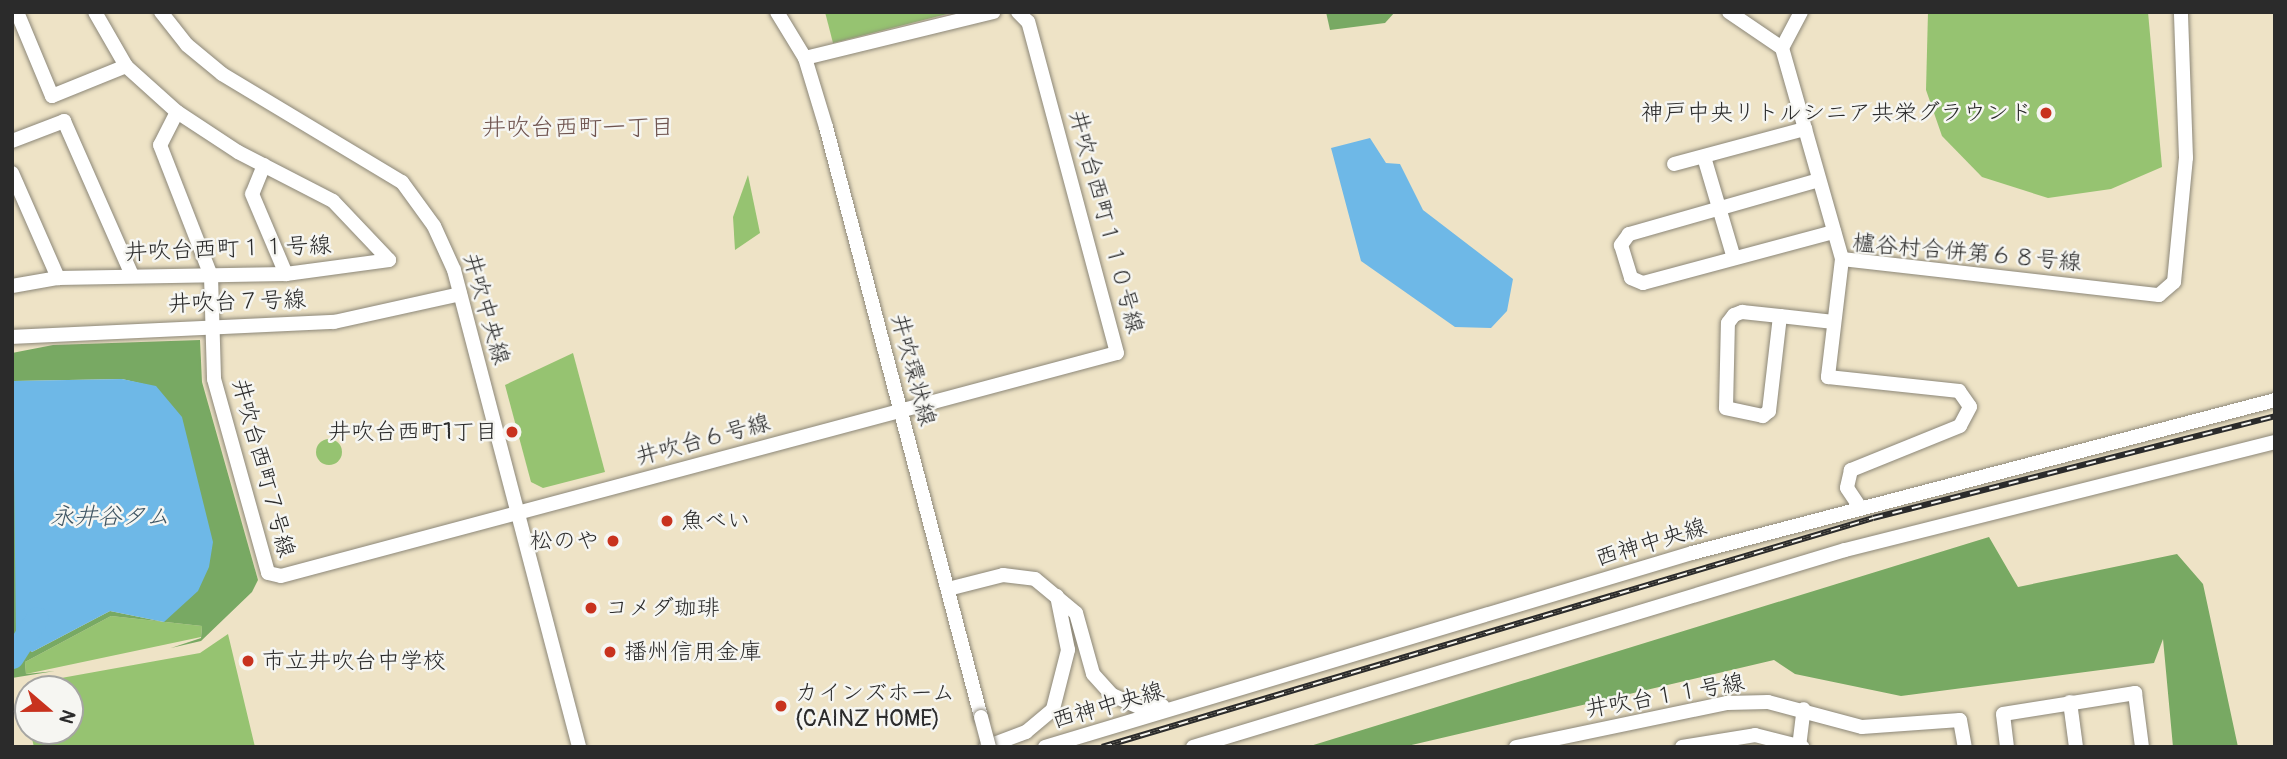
<!DOCTYPE html>
<meta charset="utf-8">
<style>
body{margin:0}
#map{position:relative;width:2287px;height:759px;overflow:hidden;background:#eee3c6;font-family:Pangolin,"Klee One",sans-serif}
div>[style]{position:absolute}
.green>*{inset:0;background:#96c371}
.round{border-radius:50%}
.forest>*{inset:0;background:#78a963}
.water>*{inset:0;background:#6eb8e7}
.river>*{height:23px;margin:-11.5px;padding:0 11.5px;transform-origin:11.5px;border-radius:11.5px;background:#6eb8e7}
.roads{filter:drop-shadow(0 0 2px #8c8778) drop-shadow(0 0 2px #8c8778)}
.minor>*{height:14px;margin:-7px;padding:0 7px;transform-origin:7px;border-radius:7px;background:#fff}
.rail>*{height:6px;margin-top:-3px;transform-origin:0;background:repeating-linear-gradient(90deg,#f6f6f2 0 10px,#2b2b2b 0 20px);box-sizing:border-box;border-block:2px solid #2b2b2b}
.bridges{filter:drop-shadow(0 0 2px #8c8778) drop-shadow(0 0 2px #8c8778)}
.minor-bridge>*{height:14px;margin:-7px;padding:0 7px;transform-origin:7px;border-radius:7px;background:#fff}
.dots>*{width:19px;height:19px;translate:-50% -50%;box-sizing:border-box;border:4px solid #f6f6f2;border-radius:50%}
span{translate:-50% -50%;white-space:nowrap;text-align:center;line-height:1.15;-webkit-text-stroke:5px #f6f6f2;paint-order:stroke}
.poi-label{font-size:23px;color:#2b2b2b}
.right{translate:-100% -50%;text-align:right}
.left{translate:0 -50%;text-align:left}
.street-label{font-size:23px;color:#2b2b2b}
.neighbourhood-label{font-size:24px;color:#6f544f}
.water-label{font-size:24px;color:#3f5563;font-style:italic}
.frame{position:absolute;inset:0;border:14px solid #2b2b2b;pointer-events:none}
.north{position:absolute;left:14px;top:675px;width:70px;height:70px;box-sizing:border-box;background:#f6f6f2;border:2px solid #a5a5a2;border-radius:50%;rotate:110deg;font-size:19px;font-weight:700;line-height:28px;text-align:center;color:#2b2b2b}
.north::after{content:'';display:block;margin:auto;width:24px;height:32px;background:#c8321e;clip-path:polygon(50% 0,100% 100%,50% 72%,0 100%)}
</style>
<div id="map">
<div class="green">
<i style="clip-path:polygon(825px 12px,955px 12px,833px 43px)"></i>
<i style="clip-path:polygon(1928px 12px,2148px 12px,2162px 167px,2111px 189px,2048px 198px,1982px 177px,1942px 136px,1926px 90px)"></i>
<i style="clip-path:polygon(748px 175px,760px 233px,735px 250px,733px 217px)"></i>
<i style="clip-path:polygon(573px 353px,605px 472px,543px 488px,531px 482px,505px 385px)"></i>
<i class="round" style="left:316px;top:439px;width:26px;height:26px"></i>
<i style="clip-path:polygon(111px 616px,202px 626px,201px 637px,26px 674px,25px 662px)"></i>
<i style="clip-path:polygon(228px 634px,255px 747px,34px 747px,30px 731px,70px 731px,70px 689px,40px 689px,39px 682px,200px 653px)"></i>
</div>
<div class="forest">
<i style="clip-path:polygon(1326px 12px,1395px 12px,1385px 23px,1330px 30px)"></i>
<i style="clip-path:polygon(evenodd,200px 340px,202px 382px,258px 580px,252px 592px,201px 641px,171px 648px,201px 638px,202px 626px,111px 616px,25px 662px,26px 674px,55px 671px,12px 678px,12px 353px,53px 345px,200px 340px,122px 379px,156px 387px,164px 622px,110px 611px,32px 652px,24px 647px,14px 381px,122px 379px)"></i>
<i style="clip-path:polygon(1989px 537px,2018px 587px,2177px 554px,2203px 584px,2238px 747px,2173px 747px,2163px 639px,2154px 663px,1901px 696px,1795px 674px,1774px 660px,1403px 747px,1307px 747px)"></i>
</div>
<div class="water">
<i style="clip-path:polygon(1370px 138px,1386px 163px,1400px 164px,1423px 210px,1513px 279px,1507px 311px,1491px 328px,1455px 327px,1361px 261px,1331px 148px)"></i>
<i style="clip-path:polygon(122px 379px,156px 386px,182px 417px,213px 542px,209px 567px,198px 591px,164px 622px,110px 611px,32px 652px,16px 643px,13px 381px)"></i>
</div>
<div class="river">
<i style="left:12px;top:657px;width:46px;rotate:-57.3deg"></i>
</div>
<div class="roads">
<div class="minor">
<i style="left:17px;top:12px;width:91px;rotate:67.4deg"></i>
<i style="left:52px;top:96px;width:80px;rotate:-22.1deg"></i>
<i style="left:161px;top:12px;width:42px;rotate:51.8deg"></i>
<i style="left:187px;top:45px;width:45px;rotate:39.6deg"></i>
<i style="left:222px;top:74px;width:210px;rotate:31deg"></i>
<i style="left:402px;top:182px;width:54px;rotate:54deg"></i>
<i style="left:434px;top:226px;width:48px;rotate:65.6deg"></i>
<i style="left:454px;top:270px;width:493px;rotate:75.3deg"></i>
<i style="left:777px;top:12px;width:54px;rotate:58.7deg"></i>
<i style="left:805px;top:58px;width:72px;rotate:73.1deg"></i>
<i style="left:826px;top:127px;width:610px;rotate:75.28deg"></i>
<i style="left:1729px;top:12px;width:64px;rotate:34.2deg"></i>
<i style="left:1801px;top:12px;width:41px;rotate:117.8deg"></i>
<i style="left:1782px;top:48px;width:219px;rotate:74.1deg"></i>
<i style="left:1842px;top:259px;width:119px;rotate:96.8deg"></i>
<i style="left:1828px;top:377px;width:132px;rotate:6.1deg"></i>
<i style="left:1959px;top:391px;width:19px;rotate:55deg"></i>
<i style="left:1970px;top:407px;width:21px;rotate:118deg"></i>
<i style="left:1960px;top:426px;width:118px;rotate:158deg"></i>
<i style="left:1851px;top:470px;width:18px;rotate:103deg"></i>
<i style="left:1847px;top:488px;width:23px;rotate:56deg"></i>
<i style="left:805px;top:58px;width:194px;rotate:-13.7deg"></i>
<i style="left:177px;top:112px;width:37px;rotate:117deg"></i>
<i style="left:160px;top:145px;width:141px;rotate:68.7deg"></i>
<i style="left:211px;top:276px;width:103px;rotate:88.3deg"></i>
<i style="left:214px;top:379px;width:201px;rotate:74.4deg"></i>
<i style="left:268px;top:573px;width:13px;rotate:13deg"></i>
<i style="left:281px;top:576px;width:865px;rotate:-14.94deg"></i>
<i style="left:1117px;top:353px;width:343px;rotate:-105deg"></i>
<i style="left:1028px;top:22px;width:14px;rotate:-135deg"></i>
<i style="left:12px;top:141px;width:56px;rotate:-21deg"></i>
<i style="left:64px;top:121px;width:168px;rotate:66.2deg"></i>
<i style="left:1704px;top:157px;width:105px;rotate:73.5deg"></i>
<i style="left:1674px;top:164px;width:136px;rotate:-15deg"></i>
<i style="left:264px;top:165px;width:31px;rotate:112deg"></i>
<i style="left:252px;top:194px;width:87px;rotate:67deg"></i>
<i style="left:12px;top:173px;width:115px;rotate:66.3deg"></i>
<i style="left:1819px;top:180px;width:198px;rotate:164.1deg"></i>
<i style="left:1629px;top:234px;width:14px;rotate:126deg"></i>
<i style="left:1621px;top:245px;width:34px;rotate:73deg"></i>
<i style="left:1631px;top:278px;width:13px;rotate:23deg"></i>
<i style="left:1643px;top:283px;width:198px;rotate:-15deg"></i>
<i style="left:1842px;top:259px;width:319px;rotate:6.5deg"></i>
<i style="left:2159px;top:295px;width:20px;rotate:-41deg"></i>
<i style="left:2174px;top:282px;width:125px;rotate:-84.5deg"></i>
<i style="left:2186px;top:158px;width:146px;rotate:-92deg"></i>
<i style="left:12px;top:286px;width:47px;rotate:-9.9deg"></i>
<i style="left:58px;top:278px;width:228px;rotate:-1deg"></i>
<i style="left:286px;top:274px;width:104px;rotate:-7.7deg"></i>
<i style="left:389px;top:260px;width:81px;rotate:-133.5deg"></i>
<i style="left:333px;top:201px;width:107px;rotate:-152.7deg"></i>
<i style="left:238px;top:152px;width:73px;rotate:-146.7deg"></i>
<i style="left:177px;top:112px;width:69px;rotate:-138deg"></i>
<i style="left:126px;top:66px;width:62px;rotate:-119.9deg"></i>
<i style="left:1780px;top:316px;width:96px;rotate:96.6deg"></i>
<i style="left:1769px;top:411px;width:8px;rotate:140deg"></i>
<i style="left:1763px;top:416px;width:38px;rotate:-168deg"></i>
<i style="left:1726px;top:408px;width:85px;rotate:-88.7deg"></i>
<i style="left:1728px;top:323px;width:10px;rotate:-53deg"></i>
<i style="left:1734px;top:315px;width:9px;rotate:-21deg"></i>
<i style="left:1742px;top:312px;width:38px;rotate:6deg"></i>
<i style="left:1780px;top:316px;width:54px;rotate:6.3deg"></i>
<i style="left:12px;top:337px;width:322px;rotate:-2.7deg"></i>
<i style="left:334px;top:322px;width:129px;rotate:-12.5deg"></i>
<i style="left:948px;top:589px;width:57px;rotate:-14.3deg"></i>
<i style="left:1003px;top:575px;width:32px;rotate:7deg"></i>
<i style="left:1035px;top:579px;width:53px;rotate:39.7deg"></i>
<i style="left:1076px;top:613px;width:63px;rotate:74.4deg"></i>
<i style="left:1093px;top:674px;width:28px;rotate:48deg"></i>
<i style="left:1112px;top:695px;width:36px;rotate:24deg"></i>
<i style="left:1145px;top:710px;width:18px;rotate:-13deg"></i>
<i style="left:2070px;top:702px;width:45px;rotate:82.4deg"></i>
<i style="left:986px;top:747px;width:43px;rotate:-20.6deg"></i>
<i style="left:1026px;top:732px;width:35px;rotate:-40deg"></i>
<i style="left:1053px;top:709px;width:61px;rotate:-75.7deg"></i>
<i style="left:1068px;top:650px;width:55px;rotate:-101.5deg"></i>
<i style="left:1045px;top:747px;width:675px;rotate:-16.69deg"></i>
<i style="left:1692px;top:553px;width:603px;rotate:-14.7deg"></i>
<i style="left:1193px;top:747px;width:681px;rotate:-16.81deg"></i>
<i style="left:1845px;top:550px;width:443px;rotate:-14.1deg"></i>
<i style="left:1516px;top:747px;width:216px;rotate:-11.8deg"></i>
<i style="left:1727px;top:703px;width:41px;rotate:-1.4deg"></i>
<i style="left:1768px;top:702px;width:97px;rotate:14.9deg"></i>
<i style="left:1862px;top:727px;width:98px;rotate:-4.1deg"></i>
<i style="left:1960px;top:720px;width:27px;rotate:80deg"></i>
<i style="left:1682px;top:747px;width:74px;rotate:-9.3deg"></i>
<i style="left:1755px;top:735px;width:49px;rotate:14.3deg"></i>
<i style="left:1799px;top:747px;width:38px;rotate:-83deg"></i>
<i style="left:2007px;top:747px;width:33px;rotate:-97deg"></i>
<i style="left:2003px;top:714px;width:134px;rotate:-9deg"></i>
<i style="left:2135px;top:693px;width:54px;rotate:82.6deg"></i>
</div>
</div>
<div class="rail">
<i style="left:1102px;top:747px;width:804px;rotate:-16.54deg"></i>
<i style="left:1873px;top:518px;width:415px;rotate:-14.2deg"></i>
</div>
<div class="bridges">
<div class="minor-bridge">
<i style="left:981px;top:717px;width:31px;rotate:75deg"></i>
</div>
</div>
<div class="dots">
<i style="left:2046px;top:113px;background:#c8321e"></i>
<i style="left:512px;top:432px;background:#c8321e"></i>
<i style="left:667px;top:521px;background:#c8321e"></i>
<i style="left:613px;top:541px;background:#c8321e"></i>
<i style="left:591px;top:608px;background:#c8321e"></i>
<i style="left:610px;top:652px;background:#c8321e"></i>
<i style="left:248px;top:661px;background:#c8321e"></i>
<i style="left:781px;top:706px;background:#c8321e"></i>
</div>
<div class="poi-label">
<span class="right" style="left:2032px;top:113px">神戸中央リトルシニア共栄グラウンド</span>
<span class="right" style="left:498px;top:432px">井吹台西町1丁目</span>
<span class="left" style="left:681px;top:521px">魚べい</span>
<span class="right" style="left:599px;top:541px">松のや</span>
<span class="left" style="left:605px;top:608px">コメダ珈琲</span>
<span class="left" style="left:624px;top:652px">播州信用金庫</span>
<span class="left" style="left:262px;top:661px">市立井吹台中学校</span>
<span class="left" style="left:795px;top:706px">カインズホーム<br>(CAINZ HOME)</span>
</div>
<div class="street-label">
<span style="left:1106px;top:222px;rotate:75deg">井吹台西町１１０号線</span>
<span style="left:228px;top:249px;rotate:-2deg">井吹台西町１１号線</span>
<span style="left:1967px;top:253px;rotate:5deg">櫨谷村合併第６８号線</span>
<span style="left:237px;top:302px;rotate:-2deg">井吹台７号線</span>
<span style="left:486px;top:309px;rotate:74deg">井吹中央線</span>
<span style="left:913px;top:370px;rotate:75deg">井吹環状線</span>
<span style="left:703px;top:440px;rotate:-15deg">井吹台６号線</span>
<span style="left:263px;top:468px;rotate:75deg">井吹台西町７号線</span>
<span style="left:1651px;top:543px;rotate:-17deg">西神中央線</span>
<span style="left:1665px;top:696px;rotate:-10deg">井吹台１１号線</span>
<span style="left:1108px;top:706px;rotate:-16deg">西神中央線</span>
</div>
<div class="neighbourhood-label">
<span style="left:578px;top:128px">井吹台西町一丁目</span>
</div>
<div class="water-label">
<span style="left:110px;top:517px">永井谷タム</span>
</div>
<div class="frame"></div>
<div class="north">N</div>
</div>
